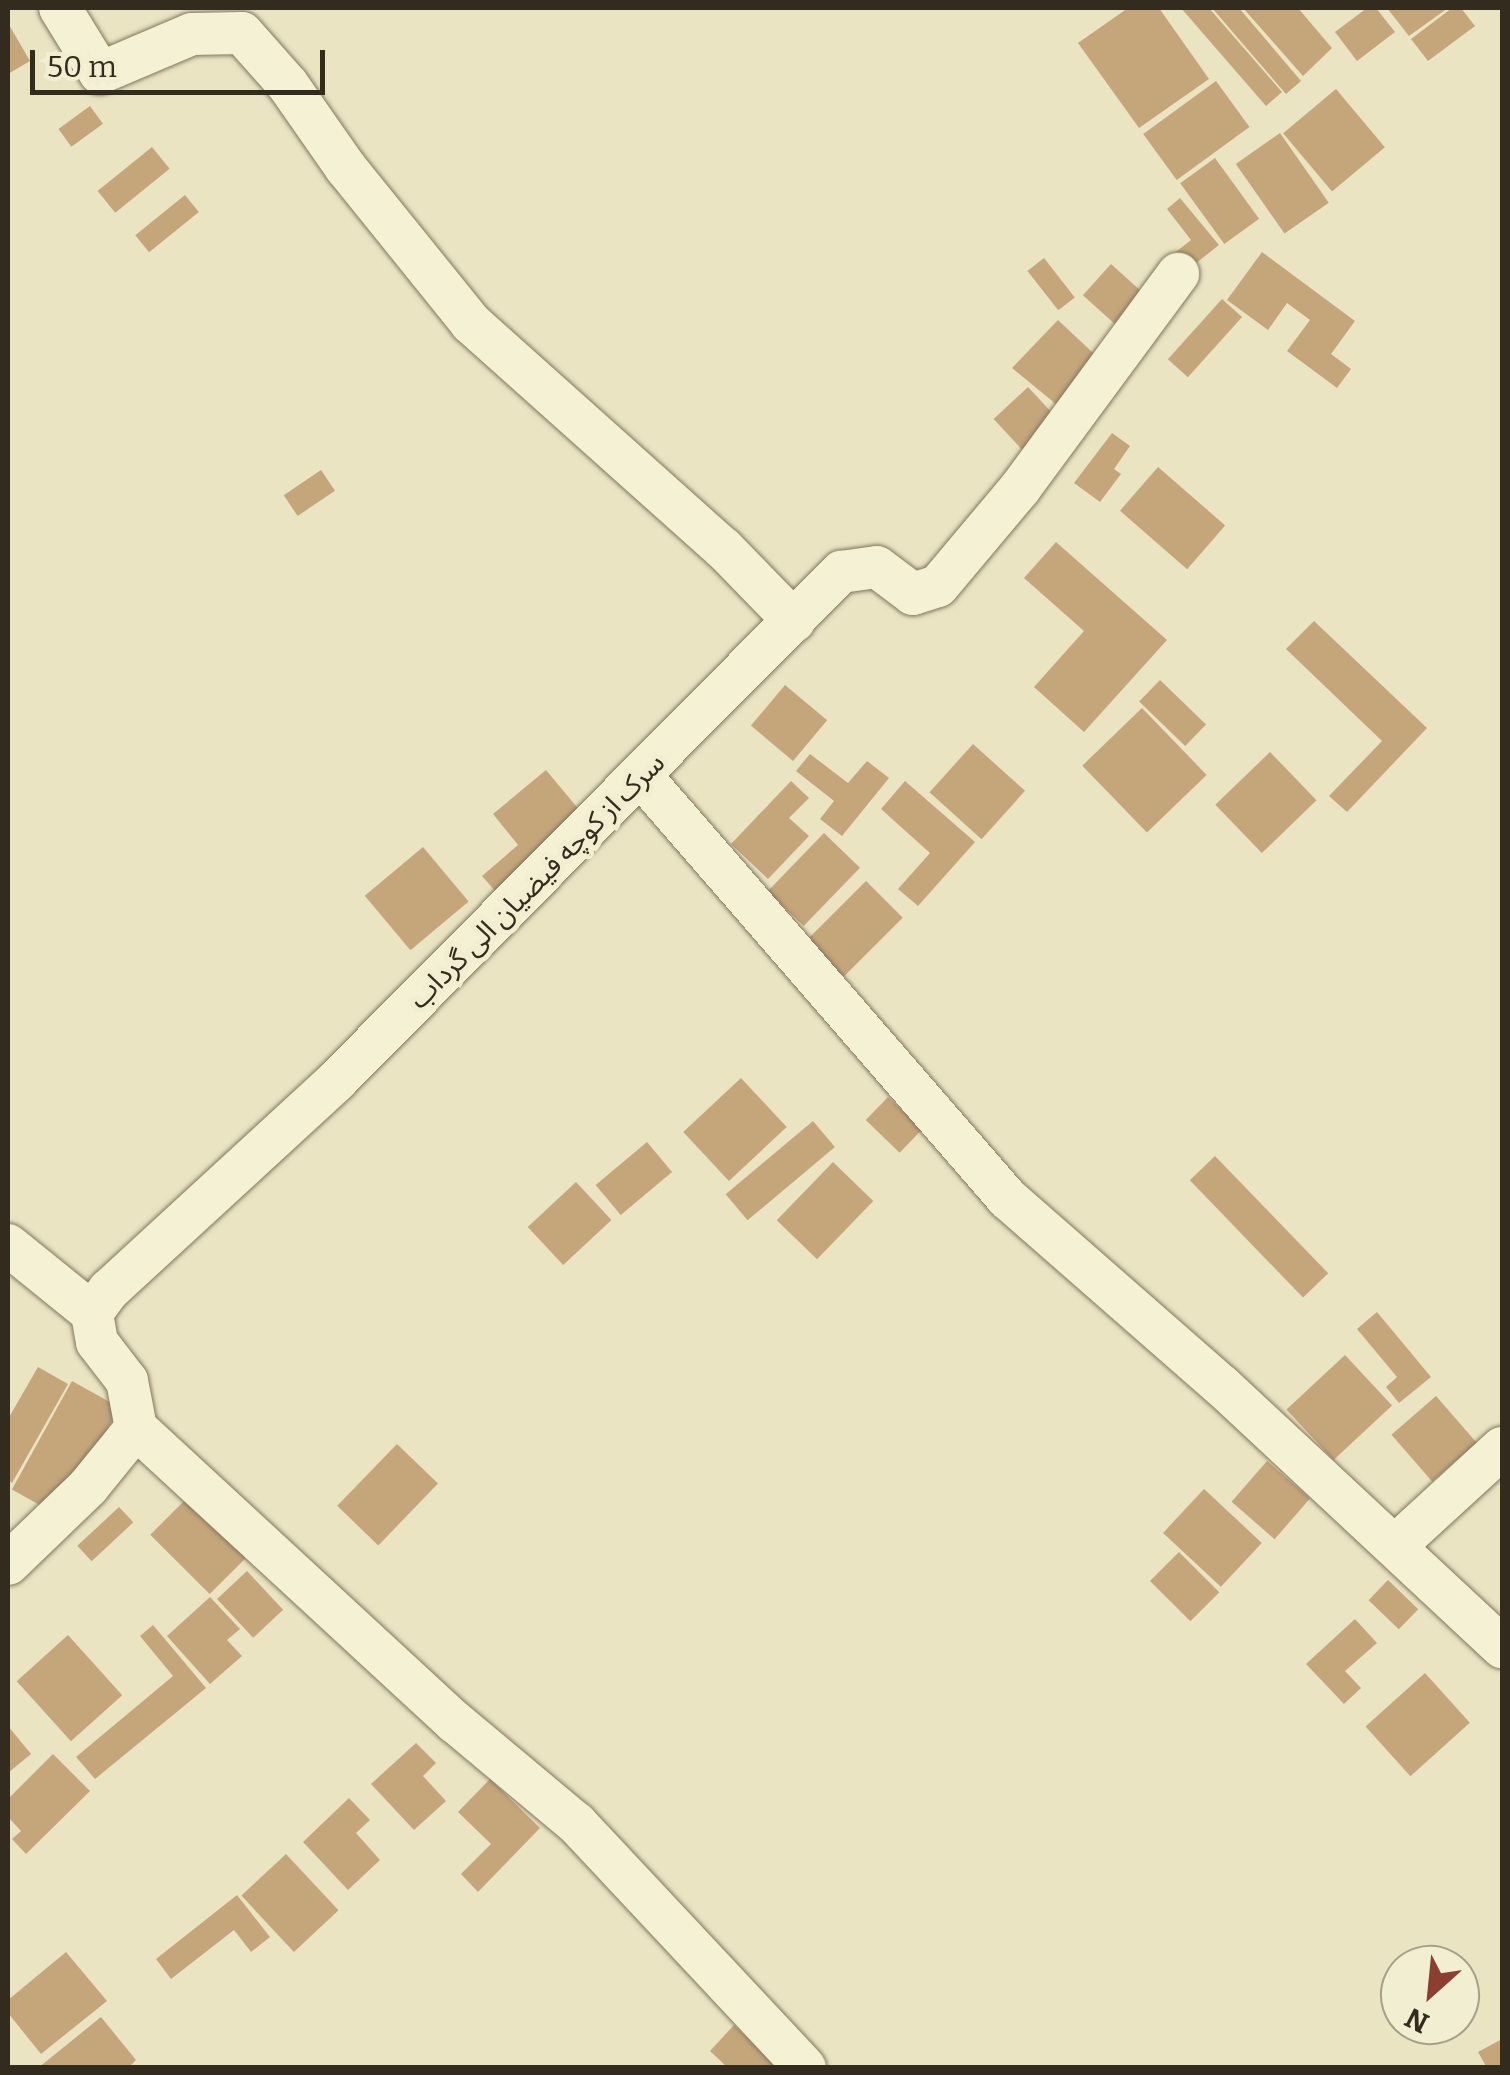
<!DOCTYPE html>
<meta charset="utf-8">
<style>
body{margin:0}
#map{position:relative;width:1510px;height:2075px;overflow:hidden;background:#eae4c3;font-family:Bitter,"Noto Sans Arabic",serif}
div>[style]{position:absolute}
.building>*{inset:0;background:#c5a67b;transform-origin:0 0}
.roads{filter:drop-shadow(0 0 2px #82765b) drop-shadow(0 0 2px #82765b)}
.minor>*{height:42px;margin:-21px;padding:0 21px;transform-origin:21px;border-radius:21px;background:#f5f1d5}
span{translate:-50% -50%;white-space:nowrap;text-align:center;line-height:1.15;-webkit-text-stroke:10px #f2eed1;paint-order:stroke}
.street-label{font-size:28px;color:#332c1e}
.frame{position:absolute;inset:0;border:10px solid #332c1e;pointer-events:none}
.north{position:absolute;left:1380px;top:1945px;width:100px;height:100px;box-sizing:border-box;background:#f2eed1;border:2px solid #a6a089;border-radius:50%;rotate:207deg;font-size:28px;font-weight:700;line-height:40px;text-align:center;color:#332c1e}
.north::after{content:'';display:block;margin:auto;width:35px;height:45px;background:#8c3e30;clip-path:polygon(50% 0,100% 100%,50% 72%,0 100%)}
.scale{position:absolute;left:30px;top:50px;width:295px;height:45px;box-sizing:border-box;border:5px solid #332c1e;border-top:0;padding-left:12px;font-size:30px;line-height:35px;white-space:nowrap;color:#332c1e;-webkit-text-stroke:8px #f2eed1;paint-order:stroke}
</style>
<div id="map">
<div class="building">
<i style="clip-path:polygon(1128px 8px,1159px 8px,1209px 79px,1139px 128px,1078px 43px)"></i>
<i style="clip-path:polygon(1181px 8px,1209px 8px,1282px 92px,1266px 106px)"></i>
<i style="clip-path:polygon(1212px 8px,1239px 8px,1301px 81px,1286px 94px)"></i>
<i style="clip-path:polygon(1243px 8px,1298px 8px,1332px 48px,1303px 76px)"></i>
<i style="clip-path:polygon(1367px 8px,1376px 8px,1395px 32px,1357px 61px,1335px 32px)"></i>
<i style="clip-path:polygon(1387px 8px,1448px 8px,1409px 36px)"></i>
<i style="clip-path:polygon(1452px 8px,1461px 8px,1475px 26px,1428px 61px,1411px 39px)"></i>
<i style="clip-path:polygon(8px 23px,30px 61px,8px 74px)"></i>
<i style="left:1216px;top:81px;width:57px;height:90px;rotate:54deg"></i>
<i style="left:1336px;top:89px;width:76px;height:69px;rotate:50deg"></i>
<i style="left:90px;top:106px;width:22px;height:39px;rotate:54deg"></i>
<i style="left:1280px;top:133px;width:85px;height:54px;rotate:55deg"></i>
<i style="left:152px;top:147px;width:28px;height:70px;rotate:51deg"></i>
<i style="left:1215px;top:158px;width:75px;height:43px;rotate:54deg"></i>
<i style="left:185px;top:195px;width:22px;height:64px;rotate:51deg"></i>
<i style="clip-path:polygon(1180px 198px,1219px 245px,1181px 275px,1167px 259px,1191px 240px,1167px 209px)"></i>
<i style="clip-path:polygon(1262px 252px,1355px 321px,1331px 354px,1351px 369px,1337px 388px,1287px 351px,1310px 320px,1287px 303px,1268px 330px,1227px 300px)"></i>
<i style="left:1044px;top:258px;width:50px;height:21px;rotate:52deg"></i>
<i style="left:1111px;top:264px;width:55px;height:42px;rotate:42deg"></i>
<i style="left:1222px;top:299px;width:27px;height:81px;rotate:42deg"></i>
<i style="clip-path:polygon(1058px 320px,1109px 368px,1079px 423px,1012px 368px)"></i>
<i style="left:1028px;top:387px;width:71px;height:47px;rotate:47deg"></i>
<i style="clip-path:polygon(1112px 433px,1130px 446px,1114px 469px,1121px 474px,1100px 502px,1074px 483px)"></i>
<i style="left:1158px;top:467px;width:89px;height:58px;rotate:41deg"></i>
<i style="left:321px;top:470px;width:25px;height:45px;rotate:56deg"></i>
<i style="clip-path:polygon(1056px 542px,1167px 640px,1084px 732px,1034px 687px,1084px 631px,1024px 578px)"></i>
<i style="clip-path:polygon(1314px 621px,1427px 728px,1347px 812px,1329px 796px,1382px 741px,1286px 649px)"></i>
<i style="left:1160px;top:680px;width:64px;height:30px;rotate:44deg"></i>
<i style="left:785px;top:685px;width:55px;height:53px;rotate:40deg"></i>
<i style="left:1142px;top:708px;width:93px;height:83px;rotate:46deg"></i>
<i style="left:973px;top:744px;width:70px;height:65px;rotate:42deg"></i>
<i style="left:1270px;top:752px;width:67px;height:76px;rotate:46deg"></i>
<i style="clip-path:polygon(810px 754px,848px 783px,867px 761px,889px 778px,842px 836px,820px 819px,834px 801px,796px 771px)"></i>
<i style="clip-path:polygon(546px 770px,586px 818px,496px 892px,482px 876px,518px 845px,493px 814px)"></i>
<i style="clip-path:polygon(791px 781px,809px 798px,789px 818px,809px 836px,768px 879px,731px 844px)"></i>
<i style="clip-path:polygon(905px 781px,975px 842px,918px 906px,898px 889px,930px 853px,881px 809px)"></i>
<i style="left:824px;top:833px;width:50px;height:81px;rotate:44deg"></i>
<i style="left:423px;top:847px;width:71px;height:76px;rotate:50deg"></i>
<i style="left:866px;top:881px;width:52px;height:91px;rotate:45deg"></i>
<i style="left:741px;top:1078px;width:67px;height:79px;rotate:47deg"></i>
<i style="left:888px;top:1097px;width:47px;height:32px;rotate:44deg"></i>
<i style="left:813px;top:1121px;width:34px;height:114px;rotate:50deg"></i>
<i style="left:647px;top:1142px;width:39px;height:67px;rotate:50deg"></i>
<i style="left:1215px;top:1156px;width:163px;height:35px;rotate:46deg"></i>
<i style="left:833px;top:1162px;width:56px;height:81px;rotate:44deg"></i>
<i style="left:576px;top:1182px;width:52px;height:66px;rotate:47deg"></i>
<i style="clip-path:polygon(1377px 1312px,1431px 1377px,1399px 1403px,1386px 1387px,1397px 1377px,1357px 1329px)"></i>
<i style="left:1345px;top:1355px;width:69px;height:80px;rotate:47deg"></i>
<i style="clip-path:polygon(38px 1367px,68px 1384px,12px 1483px,8px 1480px,8px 1419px)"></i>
<i style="left:72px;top:1381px;width:54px;height:124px;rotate:29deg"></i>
<i style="left:1436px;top:1396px;width:62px;height:59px;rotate:49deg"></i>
<i style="left:397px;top:1444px;width:57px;height:86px;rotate:44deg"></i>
<i style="left:1267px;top:1461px;width:57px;height:54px;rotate:41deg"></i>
<i style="left:1204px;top:1489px;width:79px;height:60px;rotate:43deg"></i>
<i style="left:192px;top:1493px;width:84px;height:59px;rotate:45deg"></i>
<i style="left:119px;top:1507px;width:21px;height:57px;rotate:47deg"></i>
<i style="left:1179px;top:1552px;width:57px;height:41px;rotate:45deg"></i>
<i style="left:247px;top:1571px;width:53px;height:41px;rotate:47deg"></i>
<i style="left:1388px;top:1580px;width:42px;height:28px;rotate:44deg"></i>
<i style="clip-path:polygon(210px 1597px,240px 1629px,227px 1640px,242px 1656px,210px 1684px,167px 1636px)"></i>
<i style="clip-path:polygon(1355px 1619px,1377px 1643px,1345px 1671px,1361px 1688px,1344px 1704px,1306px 1664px)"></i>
<i style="clip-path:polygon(153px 1625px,206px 1688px,95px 1779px,76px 1757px,173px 1676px,140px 1636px)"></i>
<i style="left:68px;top:1635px;width:81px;height:69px;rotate:48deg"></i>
<i style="left:1425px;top:1673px;width:67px;height:80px;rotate:48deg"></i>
<i style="clip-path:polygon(8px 1726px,31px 1754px,8px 1773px)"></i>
<i style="clip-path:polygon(416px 1743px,436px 1763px,423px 1776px,446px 1801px,414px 1830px,371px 1784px)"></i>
<i style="clip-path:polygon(53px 1754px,90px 1791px,26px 1854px,12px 1839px,21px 1831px,8px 1817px,8px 1799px)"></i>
<i style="clip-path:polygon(490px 1779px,540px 1828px,478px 1892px,461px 1874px,491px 1844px,458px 1812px)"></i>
<i style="clip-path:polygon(349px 1798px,370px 1820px,356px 1833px,380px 1860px,348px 1890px,303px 1842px)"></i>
<i style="left:286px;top:1854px;width:77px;height:61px;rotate:47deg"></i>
<i style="clip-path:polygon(237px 1895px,270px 1937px,251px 1952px,234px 1930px,171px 1979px,156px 1959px)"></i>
<i style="clip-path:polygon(66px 1952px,107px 2001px,41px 2054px,8px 2013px,8px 2000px)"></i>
<i style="clip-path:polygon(101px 2017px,136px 2060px,128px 2068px,38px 2068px)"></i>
<i style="clip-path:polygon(734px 2025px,779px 2068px,728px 2068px,710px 2051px)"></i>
<i style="clip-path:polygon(1502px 2039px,1502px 2068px,1487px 2068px,1478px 2052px)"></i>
</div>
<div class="roads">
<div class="minor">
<i style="left:60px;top:8px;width:76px;rotate:58.4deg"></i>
<i style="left:100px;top:73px;width:100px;rotate:-23deg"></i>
<i style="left:192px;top:34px;width:50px;rotate:-1.1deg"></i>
<i style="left:242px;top:33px;width:69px;rotate:48.5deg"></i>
<i style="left:288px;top:85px;width:101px;rotate:55.1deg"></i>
<i style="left:346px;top:168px;width:199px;rotate:51.1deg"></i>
<i style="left:471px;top:323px;width:338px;rotate:41.8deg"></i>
<i style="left:723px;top:548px;width:102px;rotate:45.8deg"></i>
<i style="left:641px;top:776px;width:559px;rotate:49.06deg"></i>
<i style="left:1007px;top:1198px;width:286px;rotate:41.2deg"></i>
<i style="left:1222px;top:1386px;width:383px;rotate:43deg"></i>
<i style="left:8px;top:1245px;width:108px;rotate:39deg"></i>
<i style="left:136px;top:1428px;width:434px;rotate:42.7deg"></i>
<i style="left:455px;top:1722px;width:158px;rotate:39.9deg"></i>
<i style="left:576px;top:1823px;width:335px;rotate:46.9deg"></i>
<i style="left:1395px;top:1546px;width:145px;rotate:-42.5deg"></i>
<i style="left:8px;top:1564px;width:111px;rotate:-43.9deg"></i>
<i style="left:88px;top:1487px;width:76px;rotate:-50.9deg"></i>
<i style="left:136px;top:1428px;width:48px;rotate:-100.8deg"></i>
<i style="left:127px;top:1381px;width:49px;rotate:-127.6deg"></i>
<i style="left:97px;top:1342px;width:29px;rotate:-100deg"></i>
<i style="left:92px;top:1313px;width:29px;rotate:-54deg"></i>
<i style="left:109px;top:1290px;width:310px;rotate:-42.6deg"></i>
<i style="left:337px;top:1080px;width:716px;rotate:-45.23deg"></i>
<i style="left:841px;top:572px;width:36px;rotate:-8deg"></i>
<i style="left:877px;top:567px;width:45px;rotate:36.9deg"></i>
<i style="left:913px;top:594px;width:26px;rotate:-18deg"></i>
<i style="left:938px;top:586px;width:129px;rotate:-50deg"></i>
<i style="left:1021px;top:487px;width:265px;rotate:-53.6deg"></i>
</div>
</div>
<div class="street-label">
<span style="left:537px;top:881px;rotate:-45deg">سرک از کوچه فیضیان الی گرداب</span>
</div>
<div class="frame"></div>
<div class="north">N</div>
<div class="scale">50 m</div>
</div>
